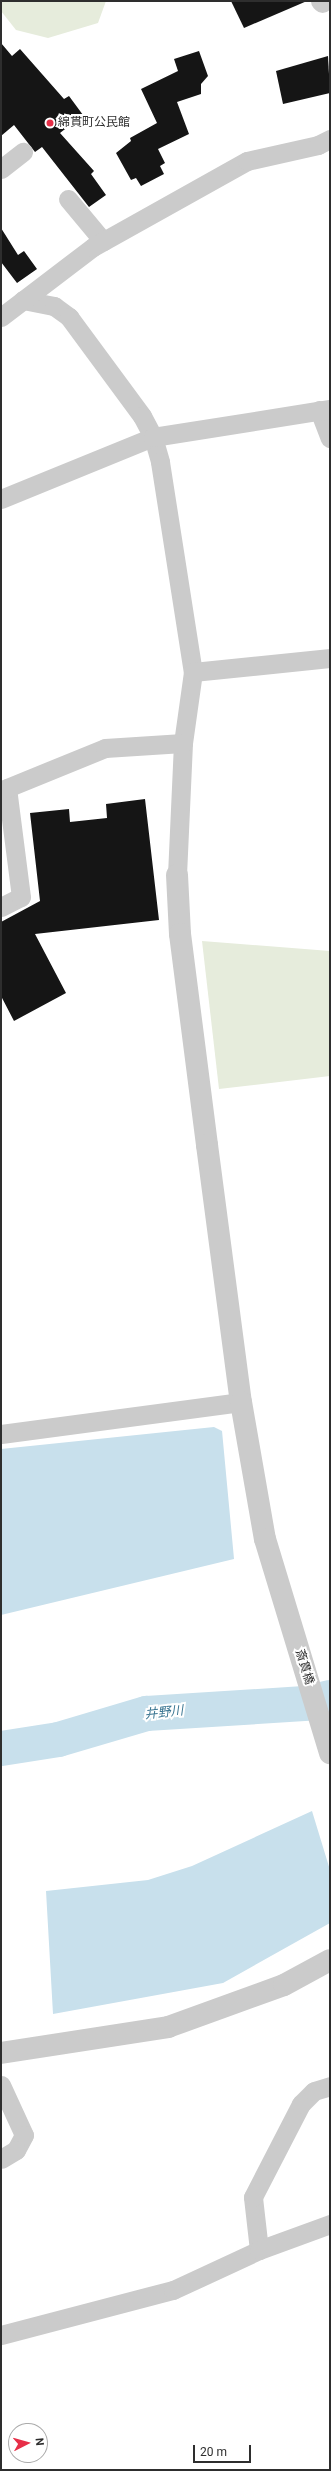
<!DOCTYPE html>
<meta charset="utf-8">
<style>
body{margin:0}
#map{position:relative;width:331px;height:2471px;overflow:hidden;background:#fff;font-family:Roboto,"Noto Sans JP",sans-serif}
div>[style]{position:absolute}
.green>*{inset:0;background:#e6ecdc}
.water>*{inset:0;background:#c8e0ec}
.river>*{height:35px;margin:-17.5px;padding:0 17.5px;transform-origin:17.5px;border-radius:17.5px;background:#c8e0ec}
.building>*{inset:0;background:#151515}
.minor>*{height:19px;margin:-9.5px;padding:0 9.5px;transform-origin:9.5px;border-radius:9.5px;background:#cbcbcb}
.tertiary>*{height:22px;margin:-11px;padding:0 11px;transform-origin:11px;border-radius:11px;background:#cbcbcb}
.dots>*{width:11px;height:11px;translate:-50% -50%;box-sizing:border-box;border:2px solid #fff;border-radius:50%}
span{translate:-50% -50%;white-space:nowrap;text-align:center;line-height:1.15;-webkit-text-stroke:4px #fff;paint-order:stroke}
.poi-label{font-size:12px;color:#2e2e2e}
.left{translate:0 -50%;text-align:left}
.street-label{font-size:12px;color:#2e2e2e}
.water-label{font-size:13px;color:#3b7692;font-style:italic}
.frame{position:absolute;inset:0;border:2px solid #2e2e2e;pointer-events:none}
.north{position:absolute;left:8px;top:2423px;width:40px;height:40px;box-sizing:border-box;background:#fff;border:1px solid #ababab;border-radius:50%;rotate:84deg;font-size:11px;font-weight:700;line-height:16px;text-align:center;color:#2e2e2e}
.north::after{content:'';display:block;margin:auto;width:14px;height:18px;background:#e72f48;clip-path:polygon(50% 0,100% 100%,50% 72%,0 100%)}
.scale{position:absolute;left:193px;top:2445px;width:58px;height:18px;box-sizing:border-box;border:2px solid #2e2e2e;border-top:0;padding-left:5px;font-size:12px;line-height:14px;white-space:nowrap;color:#2e2e2e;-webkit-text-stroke:3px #fff;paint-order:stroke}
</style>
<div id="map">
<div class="green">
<i style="clip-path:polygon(1px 1px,106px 1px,98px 23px,48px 38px,16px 30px,1px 11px)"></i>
<i style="clip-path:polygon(202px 941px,330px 951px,330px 1076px,219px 1089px)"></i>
</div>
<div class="water">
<i style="clip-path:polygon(214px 1427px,222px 1431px,234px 1559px,1px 1615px,1px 1449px)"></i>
<i style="clip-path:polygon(312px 1811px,330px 1870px,330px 1923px,223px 1983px,53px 2014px,46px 1891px,148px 1880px,192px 1866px)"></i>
</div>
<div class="river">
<i style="left:1px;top:1748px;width:58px;rotate:-9deg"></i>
<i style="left:58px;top:1739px;width:92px;rotate:-16.5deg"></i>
<i style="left:146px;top:1713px;width:158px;rotate:-3.6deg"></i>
<i style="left:304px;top:1703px;width:27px;rotate:-13deg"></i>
</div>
<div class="building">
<i style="clip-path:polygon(231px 1px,307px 1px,244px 28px)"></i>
<i style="clip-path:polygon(1px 43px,12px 56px,20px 49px,64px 99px,69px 96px,83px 115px,60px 133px,94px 171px,91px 174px,106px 195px,89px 207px,42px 147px,35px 152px,14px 125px,1px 136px)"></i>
<i style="clip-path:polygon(199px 51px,208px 76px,201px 84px,201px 94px,177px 102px,189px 134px,158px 149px,165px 163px,160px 166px,164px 174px,141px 186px,136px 178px,131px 180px,116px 153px,131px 141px,130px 138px,157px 123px,141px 89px,178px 71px,174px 59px)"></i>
<i style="clip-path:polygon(328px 56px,330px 93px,283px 104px,276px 71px)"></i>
<i style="clip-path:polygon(1px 228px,18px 255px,24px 251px,37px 269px,17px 283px,1px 262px)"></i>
<i style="clip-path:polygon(145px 799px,159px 920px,35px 934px,66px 993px,14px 1021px,1px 996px,1px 922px,40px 901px,30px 813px,69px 809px,70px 822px,107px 818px,106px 804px)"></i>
</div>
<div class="minor">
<i style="left:320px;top:1px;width:3px;rotate:45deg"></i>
<i style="left:1px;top:169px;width:28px;rotate:-38deg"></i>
<i style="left:68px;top:199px;width:55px;rotate:50.2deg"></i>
<i style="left:23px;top:300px;width:32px;rotate:11deg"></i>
<i style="left:54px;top:306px;width:19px;rotate:36deg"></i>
<i style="left:69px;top:317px;width:123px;rotate:53.6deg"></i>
<i style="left:142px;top:416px;width:24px;rotate:62deg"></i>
<i style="left:153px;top:437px;width:26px;rotate:74deg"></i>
<i style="left:160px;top:462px;width:213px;rotate:81.1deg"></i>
<i style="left:193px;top:672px;width:72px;rotate:98deg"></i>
<i style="left:183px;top:743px;width:132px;rotate:92.6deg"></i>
<i style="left:1px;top:317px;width:116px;rotate:-37.3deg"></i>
<i style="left:93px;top:247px;width:176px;rotate:-29.2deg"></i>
<i style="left:247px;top:161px;width:73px;rotate:-12.7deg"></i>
<i style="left:318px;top:145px;width:13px;rotate:-27deg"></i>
<i style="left:319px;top:410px;width:30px;rotate:69deg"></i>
<i style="left:1px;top:499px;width:164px;rotate:-22.2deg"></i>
<i style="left:153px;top:437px;width:179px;rotate:-9deg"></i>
<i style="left:193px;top:672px;width:138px;rotate:-5.8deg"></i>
<i style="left:1px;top:907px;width:22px;rotate:-27deg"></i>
<i style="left:21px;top:897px;width:110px;rotate:-97.3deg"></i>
<i style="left:7px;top:788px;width:106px;rotate:-22.2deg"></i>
<i style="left:105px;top:748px;width:78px;rotate:-3.7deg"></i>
<i style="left:1px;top:1434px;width:242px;rotate:-7.6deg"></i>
<i style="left:1px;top:2085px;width:55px;rotate:65.3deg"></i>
<i style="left:24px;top:2135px;width:17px;rotate:118deg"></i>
<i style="left:16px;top:2150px;width:17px;rotate:149deg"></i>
<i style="left:259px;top:2250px;width:53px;rotate:-96.5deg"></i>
<i style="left:253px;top:2197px;width:105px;rotate:-62.7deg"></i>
<i style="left:301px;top:2104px;width:18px;rotate:-45deg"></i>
<i style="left:314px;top:2091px;width:17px;rotate:-17deg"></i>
<i style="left:1px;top:2335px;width:178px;rotate:-14.7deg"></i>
<i style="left:173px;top:2290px;width:95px;rotate:-24.9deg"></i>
<i style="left:259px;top:2250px;width:76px;rotate:-20.1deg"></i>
</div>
<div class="tertiary">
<i style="left:177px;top:875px;width:59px;rotate:87.1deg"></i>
<i style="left:180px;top:934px;width:213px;rotate:82.7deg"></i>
<i style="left:207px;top:1145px;width:259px;rotate:82.5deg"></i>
<i style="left:241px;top:1402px;width:139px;rotate:80.1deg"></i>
<i style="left:265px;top:1539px;width:224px;rotate:73.1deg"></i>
<i style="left:1px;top:2053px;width:169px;rotate:-8.8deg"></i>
<i style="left:168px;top:2027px;width:123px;rotate:-19.9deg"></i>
<i style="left:284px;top:1985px;width:52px;rotate:-28.5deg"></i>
</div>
<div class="dots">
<i style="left:50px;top:123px;background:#e72f48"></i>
</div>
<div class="poi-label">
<span class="left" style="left:58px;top:123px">綿貫町公民館</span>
</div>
<div class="street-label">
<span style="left:304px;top:1667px;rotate:73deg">斎貫橋</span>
</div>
<div class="water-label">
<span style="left:164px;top:1713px;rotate:-6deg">井野川</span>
</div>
<div class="frame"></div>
<div class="north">N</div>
<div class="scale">20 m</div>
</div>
